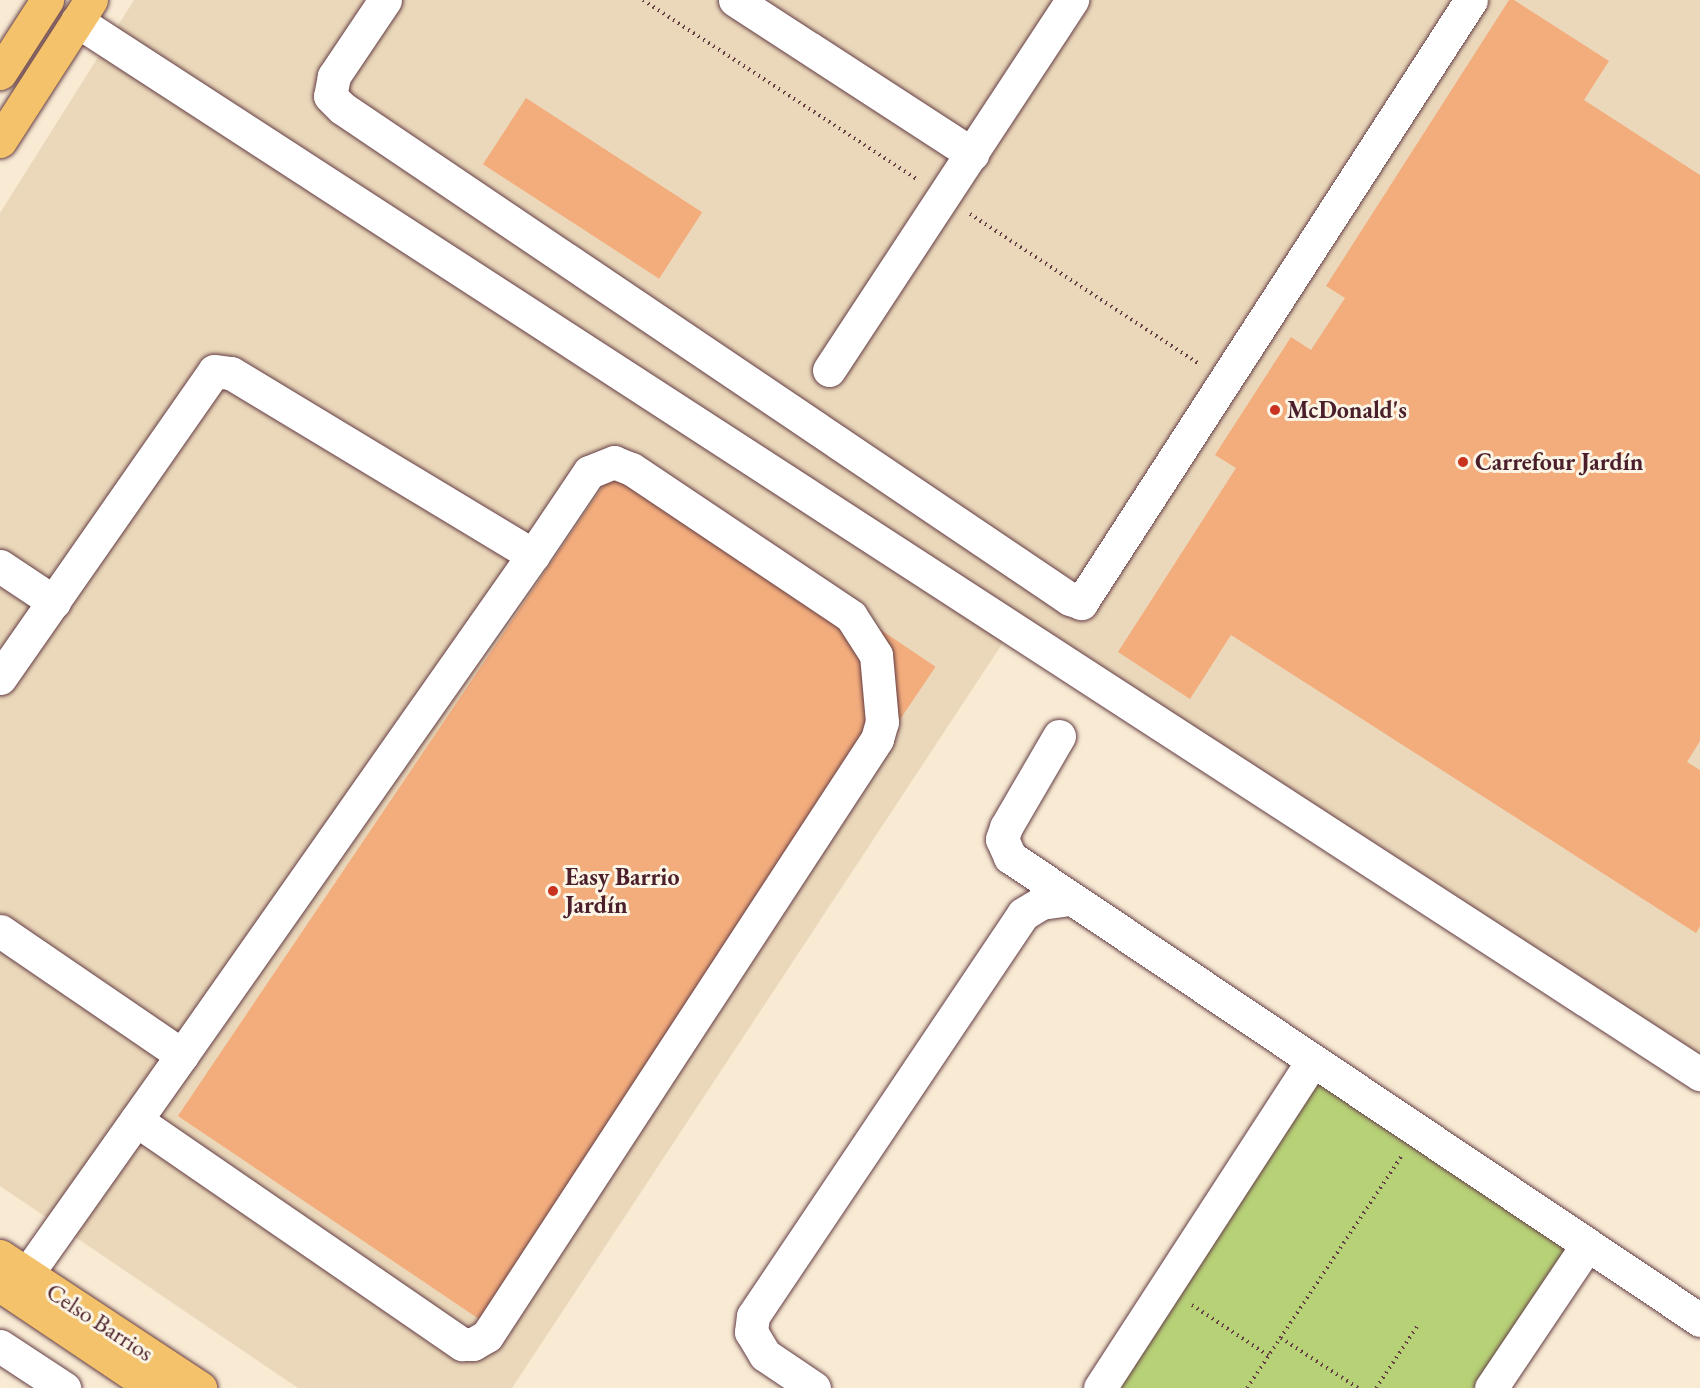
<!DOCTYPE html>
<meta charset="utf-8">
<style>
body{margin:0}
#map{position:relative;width:1700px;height:1388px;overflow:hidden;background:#f8ead3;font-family:"EB Garamond",serif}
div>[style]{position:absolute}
.built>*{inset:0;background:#ebd8ba}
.green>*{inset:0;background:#b7d177}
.building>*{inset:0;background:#f3ad7d;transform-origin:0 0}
.path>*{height:4px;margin-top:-2px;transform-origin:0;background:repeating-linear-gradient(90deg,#643d44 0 1.5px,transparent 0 6px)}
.roads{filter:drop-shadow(0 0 2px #643d44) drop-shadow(0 0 2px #643d44)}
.minor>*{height:33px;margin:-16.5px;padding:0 16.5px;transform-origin:16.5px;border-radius:16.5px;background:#fff}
.major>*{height:33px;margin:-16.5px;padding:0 16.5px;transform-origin:16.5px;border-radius:16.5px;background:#f3c26a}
.dots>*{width:16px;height:16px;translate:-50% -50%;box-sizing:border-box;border:3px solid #fcf5e5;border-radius:50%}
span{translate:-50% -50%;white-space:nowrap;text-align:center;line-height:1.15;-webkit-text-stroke:6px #fcf5e5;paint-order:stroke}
.poi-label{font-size:24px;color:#4a1f2b;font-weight:700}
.left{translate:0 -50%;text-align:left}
.street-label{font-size:24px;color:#4a1f2b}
</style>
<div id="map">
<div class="built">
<i style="clip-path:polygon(134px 0,1700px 0,1700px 1083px,1008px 635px,512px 1388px,298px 1388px,0 1186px,0 213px)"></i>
</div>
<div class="green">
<i style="clip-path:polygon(1312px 1061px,1587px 1245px,1491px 1388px,1100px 1388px)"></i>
</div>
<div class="building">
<i style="clip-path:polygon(1509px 0,1514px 0,1609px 61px,1584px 100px,1700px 175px,1700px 741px,1687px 762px,1700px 770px,1700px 926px,1696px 933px,1231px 635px,1190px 699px,1118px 652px,1236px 468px,1215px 455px,1291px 337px,1311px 350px,1345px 298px,1326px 286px)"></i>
<i style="left:526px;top:98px;width:210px;height:79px;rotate:33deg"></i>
<i style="left:623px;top:456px;width:377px;height:796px;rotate:34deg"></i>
</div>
<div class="path">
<i style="left:643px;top:0;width:329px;rotate:33.2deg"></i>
<i style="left:970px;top:214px;width:274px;rotate:33.2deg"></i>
<i style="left:1192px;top:1305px;width:92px;rotate:33.5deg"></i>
<i style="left:1281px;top:1338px;width:92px;rotate:33deg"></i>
<i style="left:1247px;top:1388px;width:278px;rotate:-56.3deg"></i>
<i style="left:1376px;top:1388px;width:76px;rotate:-56.3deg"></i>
</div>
<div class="roads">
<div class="minor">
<i style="left:385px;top:0;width:92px;rotate:123.9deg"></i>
<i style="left:334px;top:76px;width:20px;rotate:101deg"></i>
<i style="left:330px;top:96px;width:17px;rotate:45deg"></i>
<i style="left:342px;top:108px;width:878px;rotate:34deg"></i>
<i style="left:1070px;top:599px;width:12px;rotate:20deg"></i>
<i style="left:1081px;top:603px;width:718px;rotate:-57.11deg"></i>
<i style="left:735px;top:0;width:283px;rotate:33deg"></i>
<i style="left:77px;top:21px;width:1935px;rotate:32.98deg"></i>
<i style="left:829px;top:370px;width:443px;rotate:-56.7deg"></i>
<i style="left:0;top:566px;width:65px;rotate:33.7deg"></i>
<i style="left:0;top:678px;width:374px;rotate:-55.1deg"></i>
<i style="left:214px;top:371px;width:17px;rotate:7deg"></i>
<i style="left:231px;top:373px;width:353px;rotate:31.1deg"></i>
<i style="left:533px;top:555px;width:611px;rotate:125.07deg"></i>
<i style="left:182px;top:1055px;width:220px;rotate:-145.7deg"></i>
<i style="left:1059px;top:736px;width:105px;rotate:120.2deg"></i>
<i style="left:1006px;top:827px;width:13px;rotate:108deg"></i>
<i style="left:1002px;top:839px;width:20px;rotate:66deg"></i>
<i style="left:1010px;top:857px;width:831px;rotate:33.86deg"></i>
<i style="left:136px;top:1120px;width:396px;rotate:34.5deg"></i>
<i style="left:462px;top:1344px;width:11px"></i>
<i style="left:473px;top:1344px;width:16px;rotate:-30deg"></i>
<i style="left:487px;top:1336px;width:713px;rotate:-56.84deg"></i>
<i style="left:877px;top:739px;width:18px;rotate:-74deg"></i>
<i style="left:882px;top:722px;width:67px;rotate:-95.1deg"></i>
<i style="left:876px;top:655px;width:46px;rotate:-122.7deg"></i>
<i style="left:851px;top:616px;width:265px;rotate:-146.2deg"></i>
<i style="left:631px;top:469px;width:18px;rotate:-158deg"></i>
<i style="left:614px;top:462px;width:27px;rotate:158deg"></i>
<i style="left:589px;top:472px;width:100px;rotate:124deg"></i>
<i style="left:27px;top:1274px;width:268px;rotate:-54.7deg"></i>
<i style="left:0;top:1346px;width:77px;rotate:33.3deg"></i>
<i style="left:814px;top:1388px;width:59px;rotate:-146deg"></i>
<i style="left:765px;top:1355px;width:27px;rotate:-121deg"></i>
<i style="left:751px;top:1332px;width:16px;rotate:-83deg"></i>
<i style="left:753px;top:1316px;width:484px;rotate:-56.1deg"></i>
<i style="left:1023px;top:914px;width:21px;rotate:-31deg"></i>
<i style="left:1041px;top:903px;width:29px;rotate:-8deg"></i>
<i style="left:1100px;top:1388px;width:390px;rotate:-57deg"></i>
<i style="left:1491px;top:1388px;width:172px;rotate:-56.1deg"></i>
</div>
<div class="major">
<i style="left:0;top:73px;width:87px;rotate:-57.2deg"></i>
<i style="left:0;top:141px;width:168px;rotate:-57.2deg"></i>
<i style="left:0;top:1256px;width:240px;rotate:33.4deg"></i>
<i style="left:0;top:1285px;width:184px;rotate:33.9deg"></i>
</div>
</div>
<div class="dots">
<i style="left:1275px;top:410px;background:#c8321e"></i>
<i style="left:1463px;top:462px;background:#c8321e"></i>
<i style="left:553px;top:891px;background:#c8321e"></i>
</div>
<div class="poi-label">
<span class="left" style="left:1287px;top:410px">McDonald's</span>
<span class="left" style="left:1475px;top:462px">Carrefour Jardín</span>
<span class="left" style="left:565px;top:891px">Easy Barrio<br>Jardín</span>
</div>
<div class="street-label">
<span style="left:100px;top:1322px;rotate:33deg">Celso Barrios</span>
</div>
</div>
